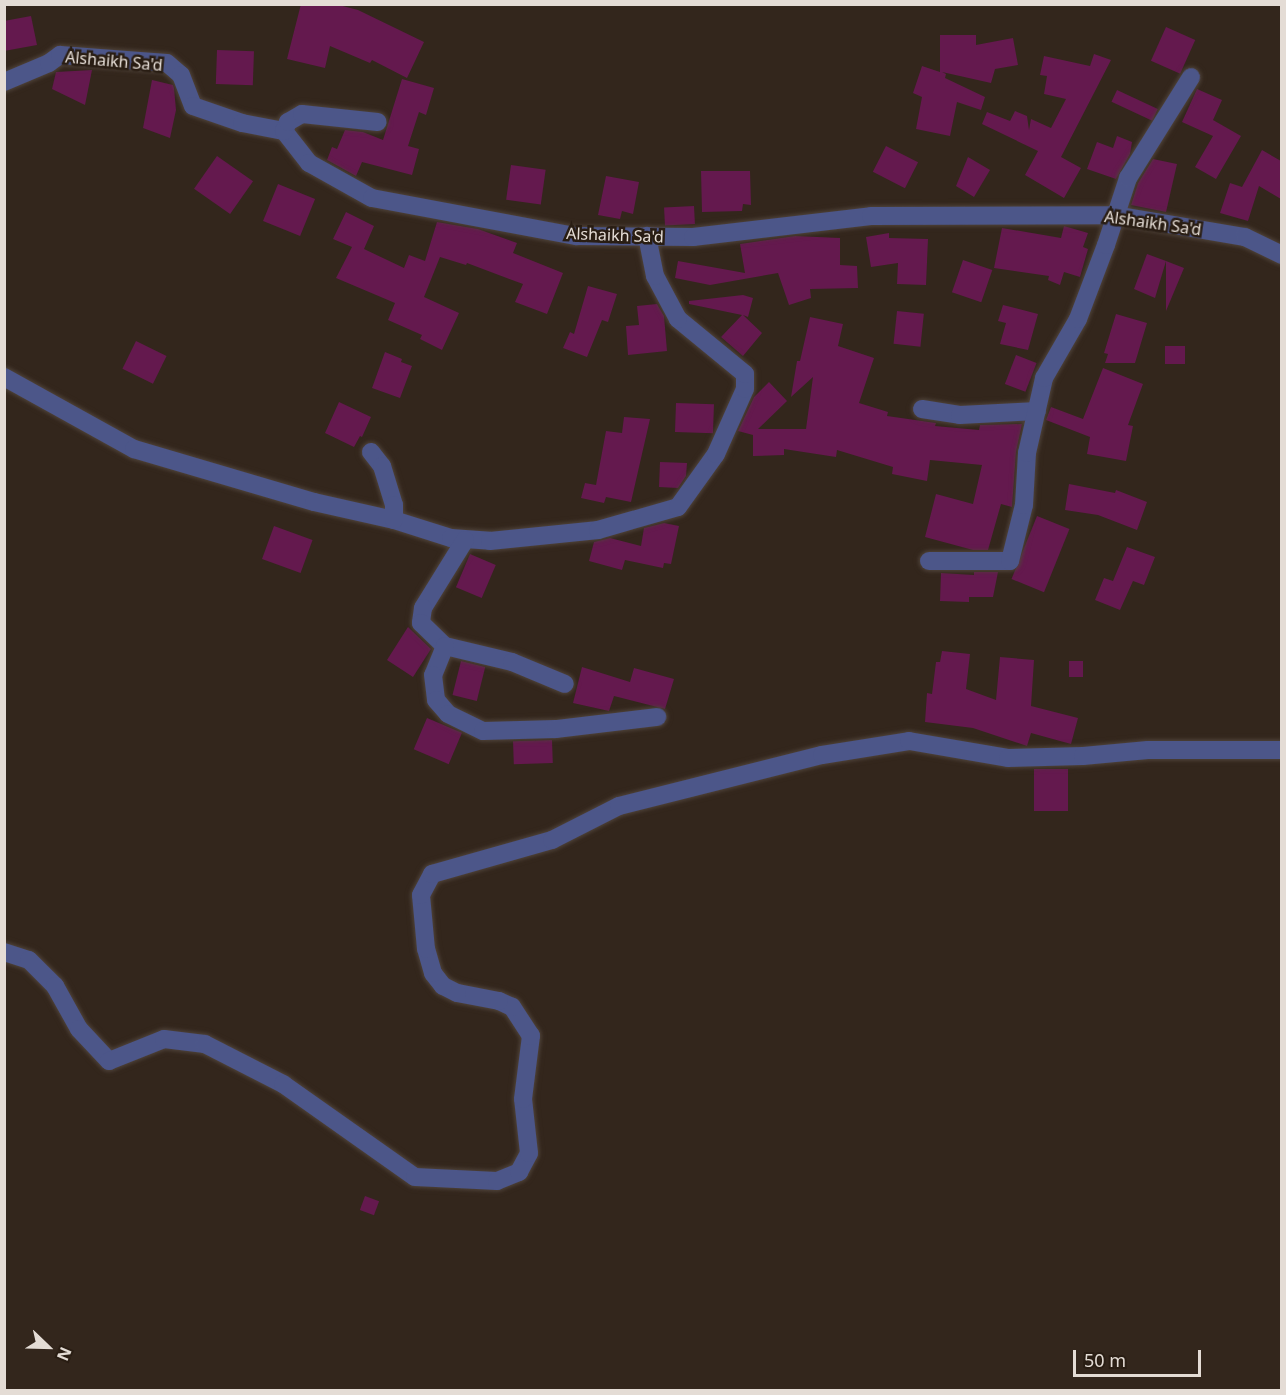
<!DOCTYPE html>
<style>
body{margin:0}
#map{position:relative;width:1286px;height:1395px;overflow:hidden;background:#33261c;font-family:"Noto Sans",sans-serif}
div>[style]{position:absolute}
.building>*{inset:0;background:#64194e;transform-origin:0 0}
.roads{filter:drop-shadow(0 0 2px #4f433a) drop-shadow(0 0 2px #4f433a)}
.minor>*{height:18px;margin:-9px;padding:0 9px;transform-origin:9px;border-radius:9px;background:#4c5689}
span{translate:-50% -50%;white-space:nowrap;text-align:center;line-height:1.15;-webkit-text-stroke:5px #291d13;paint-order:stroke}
.street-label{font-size:16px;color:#e4dcd5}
.frame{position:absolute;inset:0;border:6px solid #e4dcd5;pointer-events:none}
.north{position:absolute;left:18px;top:1317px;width:60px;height:60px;-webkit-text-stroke:4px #291d13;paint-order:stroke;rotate:113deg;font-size:16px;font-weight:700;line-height:24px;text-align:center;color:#e4dcd5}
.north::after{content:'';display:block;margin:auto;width:21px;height:27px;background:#e4dcd5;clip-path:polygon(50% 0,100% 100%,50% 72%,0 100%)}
.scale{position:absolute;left:1073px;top:1350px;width:128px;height:27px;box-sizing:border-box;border:3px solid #e4dcd5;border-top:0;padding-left:8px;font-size:18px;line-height:21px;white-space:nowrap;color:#e4dcd5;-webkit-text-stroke:4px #291d13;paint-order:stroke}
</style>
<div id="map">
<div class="building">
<i style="clip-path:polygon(301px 4px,335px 4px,358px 10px,424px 42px,407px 78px,372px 60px,370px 63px,330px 46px,325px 68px,287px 59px)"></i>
<i style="clip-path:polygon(31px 16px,37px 45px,4px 51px,4px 21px)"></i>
<i style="left:1166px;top:27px;width:32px;height:37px;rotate:24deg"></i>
<i style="clip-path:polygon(940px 35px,976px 35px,976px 45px,1013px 38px,1018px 65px,995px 69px,991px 83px,942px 72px,946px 74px,945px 78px,985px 97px,981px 110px,957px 102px,950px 136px,916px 129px,922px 97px,913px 93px,922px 66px,940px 72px)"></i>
<i style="left:217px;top:50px;width:37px;height:34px;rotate:2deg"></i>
<i style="clip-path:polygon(1094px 54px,1111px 60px,1061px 157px,1081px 168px,1064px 198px,1025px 175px,1038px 151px,982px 124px,987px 112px,1010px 121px,1015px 111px,1027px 116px,1029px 130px,1031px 119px,1051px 128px,1066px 99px,1044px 94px,1047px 76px,1040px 75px,1044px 56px,1090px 66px)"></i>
<i style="clip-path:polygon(92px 70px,85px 105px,52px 89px,56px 72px)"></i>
<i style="clip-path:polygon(402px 79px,434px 88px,426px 115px,419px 112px,408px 146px,419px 149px,412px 175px,362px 162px,356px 176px,327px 160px,332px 147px,337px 149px,345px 130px,363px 132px,383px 140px)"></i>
<i style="clip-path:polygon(152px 80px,173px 85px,174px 88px,176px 110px,170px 138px,143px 128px)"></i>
<i style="clip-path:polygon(1197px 89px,1222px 100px,1213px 120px,1241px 136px,1216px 179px,1195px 167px,1213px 136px,1182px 122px)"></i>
<i style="left:1117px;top:90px;width:45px;height:13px;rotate:25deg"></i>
<i style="clip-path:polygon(1117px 136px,1132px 142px,1130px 154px,1116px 179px,1087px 169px,1097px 142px,1113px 148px)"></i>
<i style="left:886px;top:146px;width:36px;height:29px;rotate:27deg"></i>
<i style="clip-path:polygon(1262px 150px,1281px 161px,1281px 199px,1259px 186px,1248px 221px,1220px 213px,1230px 183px,1242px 187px)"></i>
<i style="left:217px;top:156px;width:44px;height:40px;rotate:35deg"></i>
<i style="clip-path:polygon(968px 157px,990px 170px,974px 197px,956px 186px)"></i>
<i style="clip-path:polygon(1153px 159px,1177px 164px,1166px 212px,1131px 205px,1138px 183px)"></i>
<i style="left:511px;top:165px;width:35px;height:35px;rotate:8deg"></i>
<i style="clip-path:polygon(701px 171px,750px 171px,751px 205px,743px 204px,742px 211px,702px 212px)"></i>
<i style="clip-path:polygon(606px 176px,639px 182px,633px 214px,622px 211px,620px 219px,598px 215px)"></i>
<i style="left:278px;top:184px;width:40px;height:40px;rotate:22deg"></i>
<i style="left:694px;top:206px;width:18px;height:30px;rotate:87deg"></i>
<i style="clip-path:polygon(346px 212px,374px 226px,364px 249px,404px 268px,409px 255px,425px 261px,437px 222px,478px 229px,517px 243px,513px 253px,563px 273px,547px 314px,515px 302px,523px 284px,467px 263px,466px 265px,440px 257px,424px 297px,459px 313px,442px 350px,420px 339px,422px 335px,388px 320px,395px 303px,336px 278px,352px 247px,333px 239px)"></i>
<i style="clip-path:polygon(1064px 226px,1088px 233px,1083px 247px,1088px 249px,1080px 277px,1064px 272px,1060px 285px,1048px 280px,1049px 276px,994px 268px,1002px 228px,1061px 238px)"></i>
<i style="clip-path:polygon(889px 233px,889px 238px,928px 239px,926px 285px,897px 284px,898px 263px,871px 267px,866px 237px)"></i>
<i style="clip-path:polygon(795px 236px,840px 238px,840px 265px,857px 266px,858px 288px,810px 289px,811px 298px,789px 305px,778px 273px,710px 285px,675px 278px,678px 261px,745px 273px,740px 244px)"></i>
<i style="clip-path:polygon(1147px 254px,1166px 261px,1155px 298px,1134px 289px)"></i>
<i style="left:963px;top:260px;width:31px;height:34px;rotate:19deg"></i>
<i style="clip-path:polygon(1166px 261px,1184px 268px,1166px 311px)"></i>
<i style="clip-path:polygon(588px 286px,617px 294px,608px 322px,602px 320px,587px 357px,563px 348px,570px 332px,574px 334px)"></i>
<i style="clip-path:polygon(743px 295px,753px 298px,748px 317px,743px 315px,762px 333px,743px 356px,721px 337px,742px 315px,689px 304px,689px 301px)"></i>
<i style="clip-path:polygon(657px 304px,664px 316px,667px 351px,628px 355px,626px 326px,639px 325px,637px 306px)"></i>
<i style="clip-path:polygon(1003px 305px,1038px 314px,1028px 350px,1000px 344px,1006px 323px,998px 321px)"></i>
<i style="left:897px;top:311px;width:27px;height:33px;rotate:6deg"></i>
<i style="clip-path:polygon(1116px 314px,1147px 323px,1135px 363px,1105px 363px,1108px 354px,1104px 353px)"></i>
<i style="clip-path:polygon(810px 317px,843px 324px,838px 346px,874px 358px,859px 403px,888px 412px,887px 416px,936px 423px,935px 426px,979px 430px,980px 425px,1022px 424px,1016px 452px,1012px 507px,1001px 504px,988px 550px,973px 550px,925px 537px,936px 494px,973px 504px,982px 465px,930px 460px,927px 481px,892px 474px,893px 467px,837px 450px,836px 457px,784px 449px,784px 455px,753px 456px,753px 435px,738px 431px,754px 397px,769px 382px,787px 401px,758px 429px,806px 429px,813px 377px,791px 397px,797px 361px,800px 361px)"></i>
<i style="left:136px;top:341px;width:34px;height:31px;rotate:26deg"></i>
<i style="left:1165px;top:346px;width:20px;height:18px"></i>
<i style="clip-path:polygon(385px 352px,402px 359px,401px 362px,412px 366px,400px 398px,372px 388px)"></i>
<i style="left:1016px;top:355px;width:22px;height:31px;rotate:21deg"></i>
<i style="clip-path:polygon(1103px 368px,1143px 384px,1128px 425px,1133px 426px,1126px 461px,1087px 454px,1090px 437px,1046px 420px,1051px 407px,1083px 419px)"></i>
<i style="clip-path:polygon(339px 402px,371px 417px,362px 437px,360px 436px,354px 447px,325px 433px)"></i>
<i style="left:676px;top:403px;width:38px;height:29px;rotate:2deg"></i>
<i style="clip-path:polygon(624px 417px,650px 419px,631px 502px,606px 497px,604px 503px,581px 498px,585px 483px,596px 485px,606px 431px,622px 433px)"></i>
<i style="clip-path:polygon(660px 462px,687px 463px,686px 476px,678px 488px,659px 487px)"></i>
<i style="clip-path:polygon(1069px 484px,1115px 493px,1116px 490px,1147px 502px,1137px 530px,1098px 515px,1065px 510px)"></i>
<i style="left:1037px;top:516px;width:35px;height:68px;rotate:22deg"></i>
<i style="clip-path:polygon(664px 523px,679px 526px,671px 564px,664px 563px,663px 568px,625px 560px,622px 570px,589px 561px,594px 542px,610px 538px,641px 546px,644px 528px)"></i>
<i style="left:274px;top:526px;width:41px;height:35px;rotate:20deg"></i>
<i style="clip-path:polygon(1127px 547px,1155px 557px,1144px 585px,1133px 581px,1120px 610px,1095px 600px,1104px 578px,1113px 581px)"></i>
<i style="left:470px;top:554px;width:28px;height:36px;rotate:23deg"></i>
<i style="clip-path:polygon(974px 572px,998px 572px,993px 597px,969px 597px,969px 602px,940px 601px,941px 573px,974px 575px)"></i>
<i style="clip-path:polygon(408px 627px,431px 649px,413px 677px,387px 660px)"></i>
<i style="clip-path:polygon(942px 651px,970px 654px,966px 689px,996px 700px,1000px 657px,1034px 660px,1031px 706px,1078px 718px,1071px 744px,1031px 733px,1027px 746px,973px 728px,925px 722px,927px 693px,932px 694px,936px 662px,940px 662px)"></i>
<i style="left:461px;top:661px;width:25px;height:35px;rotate:14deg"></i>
<i style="left:1069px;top:661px;width:14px;height:16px"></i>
<i style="clip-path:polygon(582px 667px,630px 682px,634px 668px,674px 679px,665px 709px,614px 696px,609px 711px,573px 703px)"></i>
<i style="left:427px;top:718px;width:38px;height:34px;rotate:23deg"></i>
<i style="left:552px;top:740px;width:23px;height:39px;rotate:88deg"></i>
<i style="left:1034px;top:769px;width:34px;height:42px"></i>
<i style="left:365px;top:1196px;width:15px;height:15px;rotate:20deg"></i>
</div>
<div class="roads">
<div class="minor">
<i style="left:4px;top:82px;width:49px;rotate:-22.9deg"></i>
<i style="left:49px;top:63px;width:14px;rotate:-36deg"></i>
<i style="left:60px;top:55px;width:107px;rotate:4.3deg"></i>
<i style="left:167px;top:63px;width:18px;rotate:41deg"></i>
<i style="left:181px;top:75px;width:33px;rotate:69deg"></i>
<i style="left:193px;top:106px;width:52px;rotate:19.1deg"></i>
<i style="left:242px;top:123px;width:43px;rotate:10.8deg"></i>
<i style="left:284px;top:131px;width:41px;rotate:52deg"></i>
<i style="left:309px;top:163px;width:72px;rotate:29.1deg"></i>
<i style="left:372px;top:198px;width:208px;rotate:10.6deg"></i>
<i style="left:576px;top:236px;width:117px;rotate:0.5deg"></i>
<i style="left:693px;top:237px;width:179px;rotate:-6.7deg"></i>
<i style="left:871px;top:216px;width:244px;rotate:-0.2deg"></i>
<i style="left:1115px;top:215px;width:132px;rotate:9.6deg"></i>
<i style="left:1245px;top:237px;width:41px;rotate:25.9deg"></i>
<i style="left:284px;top:131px;width:10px;rotate:-66deg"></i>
<i style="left:288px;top:122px;width:16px;rotate:-30deg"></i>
<i style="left:302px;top:114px;width:76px;rotate:6deg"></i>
<i style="left:4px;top:377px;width:149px;rotate:29deg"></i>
<i style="left:134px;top:449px;width:188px;rotate:16.4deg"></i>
<i style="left:314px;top:502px;width:82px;rotate:12.7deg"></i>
<i style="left:394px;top:520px;width:60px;rotate:17.5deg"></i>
<i style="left:451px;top:538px;width:39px;rotate:4deg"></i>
<i style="left:490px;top:541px;width:109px;rotate:-5.8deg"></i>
<i style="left:598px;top:530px;width:83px;rotate:-16deg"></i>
<i style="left:678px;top:507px;width:65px;rotate:-54.4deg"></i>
<i style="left:716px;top:454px;width:71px;rotate:-66deg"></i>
<i style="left:745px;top:389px;width:15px;rotate:-90deg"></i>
<i style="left:745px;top:374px;width:87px;rotate:-140.6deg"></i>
<i style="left:678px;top:319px;width:49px;rotate:-118.1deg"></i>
<i style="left:655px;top:276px;width:41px;rotate:-101.3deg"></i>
<i style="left:922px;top:409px;width:38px;rotate:9deg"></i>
<i style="left:960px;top:415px;width:77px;rotate:-3deg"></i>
<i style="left:371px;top:452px;width:18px;rotate:52deg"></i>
<i style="left:382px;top:466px;width:41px;rotate:72.9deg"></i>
<i style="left:394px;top:505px;width:15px;rotate:90deg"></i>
<i style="left:465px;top:540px;width:80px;rotate:121.7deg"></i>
<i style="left:423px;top:608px;width:15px;rotate:98deg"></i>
<i style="left:421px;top:623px;width:33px;rotate:44deg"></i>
<i style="left:445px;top:646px;width:69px;rotate:13.4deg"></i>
<i style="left:512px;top:662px;width:57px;rotate:22.5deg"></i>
<i style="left:929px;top:561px;width:81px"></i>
<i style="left:1010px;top:561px;width:58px;rotate:-76deg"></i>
<i style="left:1024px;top:505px;width:52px;rotate:-86.7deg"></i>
<i style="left:1027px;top:453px;width:77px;rotate:-77.2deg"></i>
<i style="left:1044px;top:378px;width:68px;rotate:-60deg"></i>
<i style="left:1078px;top:319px;width:79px;rotate:-69.3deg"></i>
<i style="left:1106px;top:245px;width:71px;rotate:-71.8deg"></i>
<i style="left:1128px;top:178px;width:119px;rotate:-58deg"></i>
<i style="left:445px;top:646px;width:31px;rotate:112deg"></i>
<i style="left:433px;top:675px;width:25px;rotate:83deg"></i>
<i style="left:436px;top:700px;width:18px;rotate:49deg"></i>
<i style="left:448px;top:714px;width:39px;rotate:26deg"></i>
<i style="left:483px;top:731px;width:73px;rotate:-1.6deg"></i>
<i style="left:556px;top:729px;width:102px;rotate:-6.8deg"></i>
<i style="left:4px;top:952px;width:26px;rotate:18deg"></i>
<i style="left:29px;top:960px;width:37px;rotate:45deg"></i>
<i style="left:55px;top:986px;width:49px;rotate:60.8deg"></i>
<i style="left:79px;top:1029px;width:44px;rotate:46.8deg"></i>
<i style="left:109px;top:1061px;width:59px;rotate:-21.8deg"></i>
<i style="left:164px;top:1039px;width:41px;rotate:7deg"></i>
<i style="left:205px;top:1044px;width:88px;rotate:27.1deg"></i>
<i style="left:283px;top:1084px;width:161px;rotate:35.2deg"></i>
<i style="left:415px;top:1177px;width:82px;rotate:2.8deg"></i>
<i style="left:497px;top:1181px;width:24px;rotate:-22deg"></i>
<i style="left:519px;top:1172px;width:21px;rotate:-62deg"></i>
<i style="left:529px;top:1153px;width:54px;rotate:-96.3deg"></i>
<i style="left:523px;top:1099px;width:64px;rotate:-82.8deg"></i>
<i style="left:531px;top:1036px;width:35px;rotate:-123deg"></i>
<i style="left:512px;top:1007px;width:14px;rotate:-155deg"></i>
<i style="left:499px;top:1001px;width:43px;rotate:-169.2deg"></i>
<i style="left:457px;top:993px;width:16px;rotate:-153deg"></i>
<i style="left:443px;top:986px;width:16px;rotate:-128deg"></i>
<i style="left:433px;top:973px;width:25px;rotate:-106deg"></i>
<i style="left:426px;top:949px;width:54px;rotate:-95.3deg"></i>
<i style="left:421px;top:895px;width:24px;rotate:-62deg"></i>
<i style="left:432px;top:874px;width:125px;rotate:-15.8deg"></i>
<i style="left:552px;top:840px;width:75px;rotate:-26.9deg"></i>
<i style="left:619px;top:806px;width:209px;rotate:-14.1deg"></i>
<i style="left:822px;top:755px;width:88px;rotate:-9.1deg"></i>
<i style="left:909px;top:741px;width:100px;rotate:9.7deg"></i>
<i style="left:1008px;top:758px;width:75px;rotate:-1.5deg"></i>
<i style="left:1083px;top:756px;width:65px;rotate:-5.3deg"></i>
<i style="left:1148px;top:750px;width:134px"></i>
</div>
</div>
<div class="street-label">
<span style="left:114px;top:61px;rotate:5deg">Alshaikh Sa'd</span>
<span style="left:1153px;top:223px;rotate:8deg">Alshaikh Sa'd</span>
<span style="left:615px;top:235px;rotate:2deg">Alshaikh Sa'd</span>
</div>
<div class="frame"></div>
<div class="north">N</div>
<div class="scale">50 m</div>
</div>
